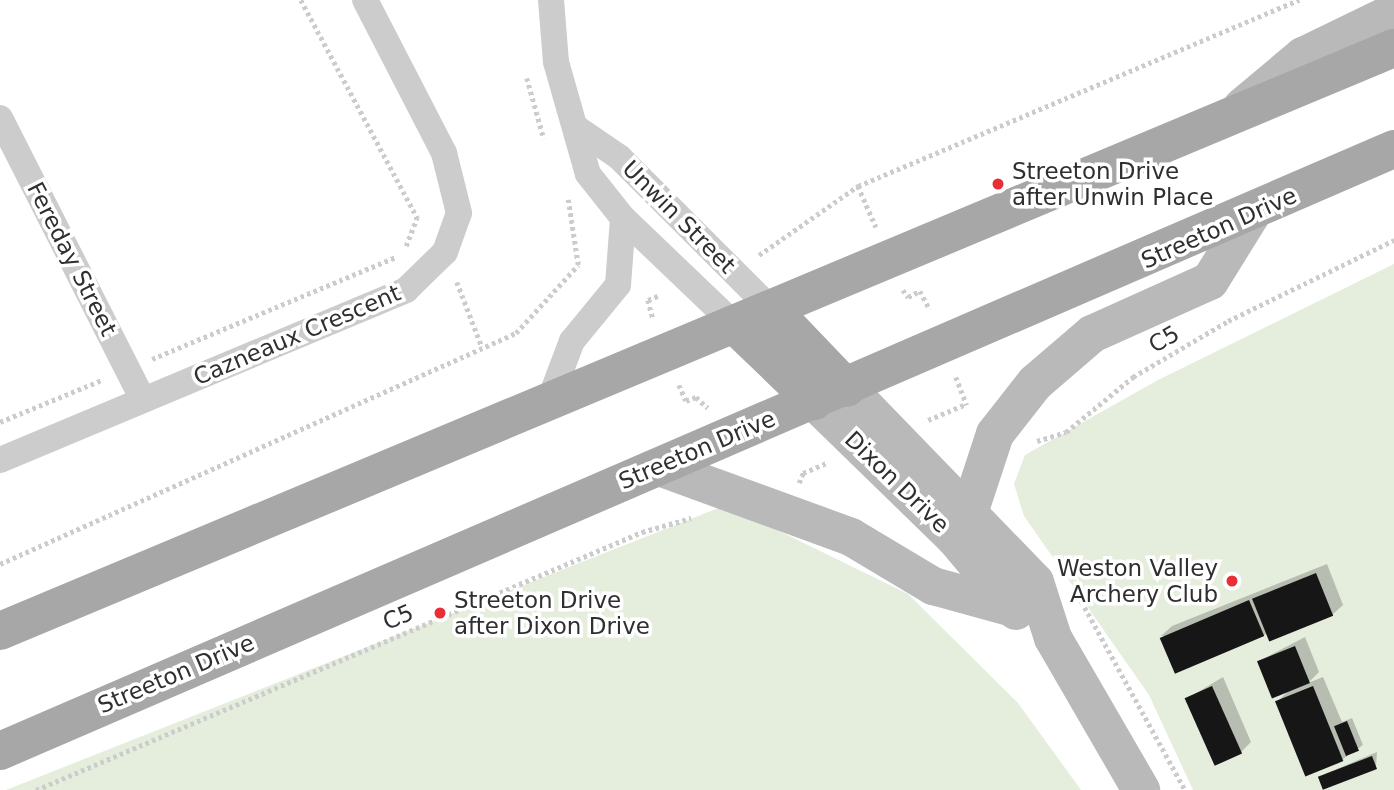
<!DOCTYPE html>
<style>
body{margin:0}
#map{position:relative;width:1394px;height:790px;overflow:hidden;background:#fff;font-family:"DejaVu Sans",sans-serif}
div>[style]{position:absolute}
.green>*{inset:0;background:#e5eddc}
.shadow>*{inset:0;background:#0003}
.building>*{inset:0;background:#161616;transform-origin:0 0}
.path>*{height:4.5px;margin-top:-2.25px;transform-origin:0;background:repeating-linear-gradient(90deg,#ccc 0 3.5px,transparent 0 7px)}
.minor>*{height:26px;margin:-13px;padding:0 13px;transform-origin:13px;border-radius:13px;background:#ccc}
.secondary>*{height:38px;margin:-19px;padding:0 19px;transform-origin:19px;border-radius:19px;background:#b9b9b9}
.primary>*{height:38px;margin:-19px;padding:0 19px;transform-origin:19px;border-radius:19px;background:#a7a7a7}
.dots>*{width:19px;height:19px;translate:-50% -50%;box-sizing:border-box;border:4px solid #fff;border-radius:50%}
span{translate:-50% -50%;white-space:nowrap;text-align:center;line-height:1.15;-webkit-text-stroke:7px #fff;paint-order:stroke}
.poi-label{font-size:23px;color:#2f2f2f}
.left{translate:0 -50%;text-align:left}
.right{translate:-100% -50%;text-align:right}
.street-label{font-size:23px;color:#2f2f2f}
</style>
<div id="map">
<div class="green">
<i style="clip-path:polygon(1394px 264px,1394px 790px,1193px 790px,1149px 695px,1024px 516px,1014px 484px,1025px 455px,1158px 380px)"></i>
<i style="clip-path:polygon(726px 505px,908px 594px,1018px 703px,1081px 790px,6px 790px)"></i>
</div>
<div class="shadow">
<i style="clip-path:polygon(1327px 564px,1343px 605px,1332px 615px,1263px 635px,1161px 636px,1172px 626px)"></i>
<i style="clip-path:polygon(1305px 637px,1319px 672px,1308px 683px,1323px 677px,1342px 722px,1352px 718px,1363px 745px,1343px 759px,1277px 702px,1289px 690px,1259px 661px)"></i>
<i style="clip-path:polygon(1223px 677px,1251px 742px,1241px 752px,1188px 698px)"></i>
<i style="clip-path:polygon(1377px 752px,1376px 767px,1320px 778px,1325px 774px)"></i>
</div>
<div class="building">
<i style="left:1316px;top:573px;width:46px;height:69px;rotate:68deg"></i>
<i style="left:1249px;top:600px;width:39px;height:97px;rotate:67deg"></i>
<i style="left:1295px;top:646px;width:40px;height:41px;rotate:68deg"></i>
<i style="left:1212px;top:686px;width:74px;height:30px;rotate:66deg"></i>
<i style="left:1313px;top:686px;width:81px;height:41px;rotate:68deg"></i>
<i style="left:1347px;top:721px;width:32px;height:14px;rotate:68deg"></i>
<i style="left:1372px;top:756px;width:14px;height:58px;rotate:69deg"></i>
</div>
<div class="path">
<i style="left:301px;top:0;width:248px;rotate:61.9deg"></i>
<i style="left:527px;top:78px;width:63px;rotate:74.4deg"></i>
<i style="left:858px;top:186px;width:45px;rotate:66.3deg"></i>
<i style="left:406px;top:246px;width:30px;rotate:-69deg"></i>
<i style="left:759px;top:255px;width:121px;rotate:-34.9deg"></i>
<i style="left:858px;top:186px;width:479px;rotate:-22.9deg"></i>
<i style="left:457px;top:282px;width:70px;rotate:69deg"></i>
<i style="left:903px;top:290px;width:9px;rotate:54deg"></i>
<i style="left:908px;top:297px;width:13px;rotate:-27deg"></i>
<i style="left:920px;top:291px;width:21px;rotate:62deg"></i>
<i style="left:648px;top:300px;width:13px;rotate:-23deg"></i>
<i style="left:648px;top:300px;width:20px;rotate:75deg"></i>
<i style="left:152px;top:359px;width:264px;rotate:-22.7deg"></i>
<i style="left:956px;top:377px;width:30px;rotate:69deg"></i>
<i style="left:679px;top:385px;width:17px;rotate:66deg"></i>
<i style="left:686px;top:401px;width:11px;rotate:-22deg"></i>
<i style="left:696px;top:397px;width:16px;rotate:43deg"></i>
<i style="left:928px;top:420px;width:41px;rotate:-22.8deg"></i>
<i style="left:0;top:422px;width:110px;rotate:-22.4deg"></i>
<i style="left:1037px;top:441px;width:30px;rotate:-17deg"></i>
<i style="left:1066px;top:432px;width:87px;rotate:-39.4deg"></i>
<i style="left:1133px;top:377px;width:110px;rotate:-30.5deg"></i>
<i style="left:1228px;top:321px;width:185px;rotate:-26deg"></i>
<i style="left:799px;top:483px;width:11px;rotate:-68deg"></i>
<i style="left:803px;top:473px;width:26px;rotate:-23deg"></i>
<i style="left:0;top:564px;width:565px;rotate:-24.12deg"></i>
<i style="left:516px;top:333px;width:92px;rotate:-47.6deg"></i>
<i style="left:578px;top:265px;width:66px;rotate:-98.7deg"></i>
<i style="left:1078px;top:595px;width:222px;rotate:61.2deg"></i>
<i style="left:36px;top:790px;width:659px;rotate:-23.06deg"></i>
<i style="left:642px;top:532px;width:51px;rotate:-15.9deg"></i>
</div>
<div class="minor">
<i style="left:551px;top:0;width:62px;rotate:85.4deg"></i>
<i style="left:556px;top:62px;width:116px;rotate:74.1deg"></i>
<i style="left:588px;top:174px;width:56px;rotate:51.5deg"></i>
<i style="left:623px;top:218px;width:158px;rotate:43.7deg"></i>
<i style="left:0;top:118px;width:316px;rotate:63.1deg"></i>
<i style="left:578px;top:129px;width:50px;rotate:34.3deg"></i>
<i style="left:619px;top:157px;width:219px;rotate:45deg"></i>
<i style="left:547px;top:407px;width:71px;rotate:-69.3deg"></i>
<i style="left:572px;top:341px;width:72px;rotate:-50.6deg"></i>
<i style="left:618px;top:285px;width:67px;rotate:-85.7deg"></i>
<i style="left:0;top:460px;width:440px;rotate:-22.7deg"></i>
<i style="left:406px;top:290px;width:54px;rotate:-44.3deg"></i>
<i style="left:445px;top:252px;width:41px;rotate:-70.3deg"></i>
<i style="left:459px;top:213px;width:62px;rotate:-104deg"></i>
<i style="left:444px;top:153px;width:172px;rotate:-117.3deg"></i>
</div>
<div class="secondary">
<i style="left:1242px;top:107px;width:80px;rotate:-39.9deg"></i>
<i style="left:1303px;top:56px;width:101px;rotate:-25.8deg"></i>
<i style="left:847px;top:388px;width:270px;rotate:45.9deg"></i>
<i style="left:1035px;top:582px;width:59px;rotate:72.2deg"></i>
<i style="left:1053px;top:638px;width:176px;rotate:59.9deg"></i>
<i style="left:814px;top:401px;width:197px;rotate:44.2deg"></i>
<i style="left:955px;top:538px;width:95px;rotate:50.1deg"></i>
<i style="left:659px;top:467px;width:204px;rotate:20deg"></i>
<i style="left:851px;top:537px;width:96px;rotate:30.9deg"></i>
<i style="left:933px;top:586px;width:80px;rotate:15.3deg"></i>
<i style="left:970px;top:510px;width:80px;rotate:-71.8deg"></i>
<i style="left:995px;top:434px;width:65px;rotate:-51.9deg"></i>
<i style="left:1035px;top:383px;width:75px;rotate:-40.7deg"></i>
<i style="left:1092px;top:334px;width:129px;rotate:-24.2deg"></i>
<i style="left:1210px;top:281px;width:78px;rotate:-58.2deg"></i>
</div>
<div class="primary">
<i style="left:774px;top:312px;width:105px;rotate:46.2deg"></i>
<i style="left:737px;top:327px;width:107px;rotate:43.9deg"></i>
<i style="left:0;top:631px;width:1511px;rotate:-22.7deg"></i>
<i style="left:0;top:751px;width:1518px;rotate:-23.36deg"></i>
</div>
<div class="dots">
<i style="left:998px;top:184px;background:#ea2d35"></i>
<i style="left:1232px;top:581px;background:#ea2d35"></i>
<i style="left:440px;top:613px;background:#ea2d35"></i>
</div>
<div class="poi-label">
<span class="left" style="left:1012px;top:184px">Streeton Drive<br>after Unwin Place</span>
<span class="right" style="left:1218px;top:581px">Weston Valley<br>Archery Club</span>
<span class="left" style="left:454px;top:613px">Streeton Drive<br>after Dixon Drive</span>
</div>
<div class="street-label">
<span style="left:679px;top:217px;rotate:45deg">Unwin Street</span>
<span style="left:1219px;top:228px;rotate:-24deg">Streeton Drive</span>
<span style="left:72px;top:259px;rotate:63deg">Fereday Street</span>
<span style="left:297px;top:335px;rotate:-23deg">Cazneaux Crescent</span>
<span style="left:1164px;top:339px;rotate:-30deg">C5</span>
<span style="left:697px;top:450px;rotate:-23deg">Streeton Drive</span>
<span style="left:897px;top:482px;rotate:44deg">Dixon Drive</span>
<span style="left:398px;top:617px;rotate:-23deg">C5</span>
<span style="left:176px;top:674px;rotate:-23deg">Streeton Drive</span>
</div>
</div>
